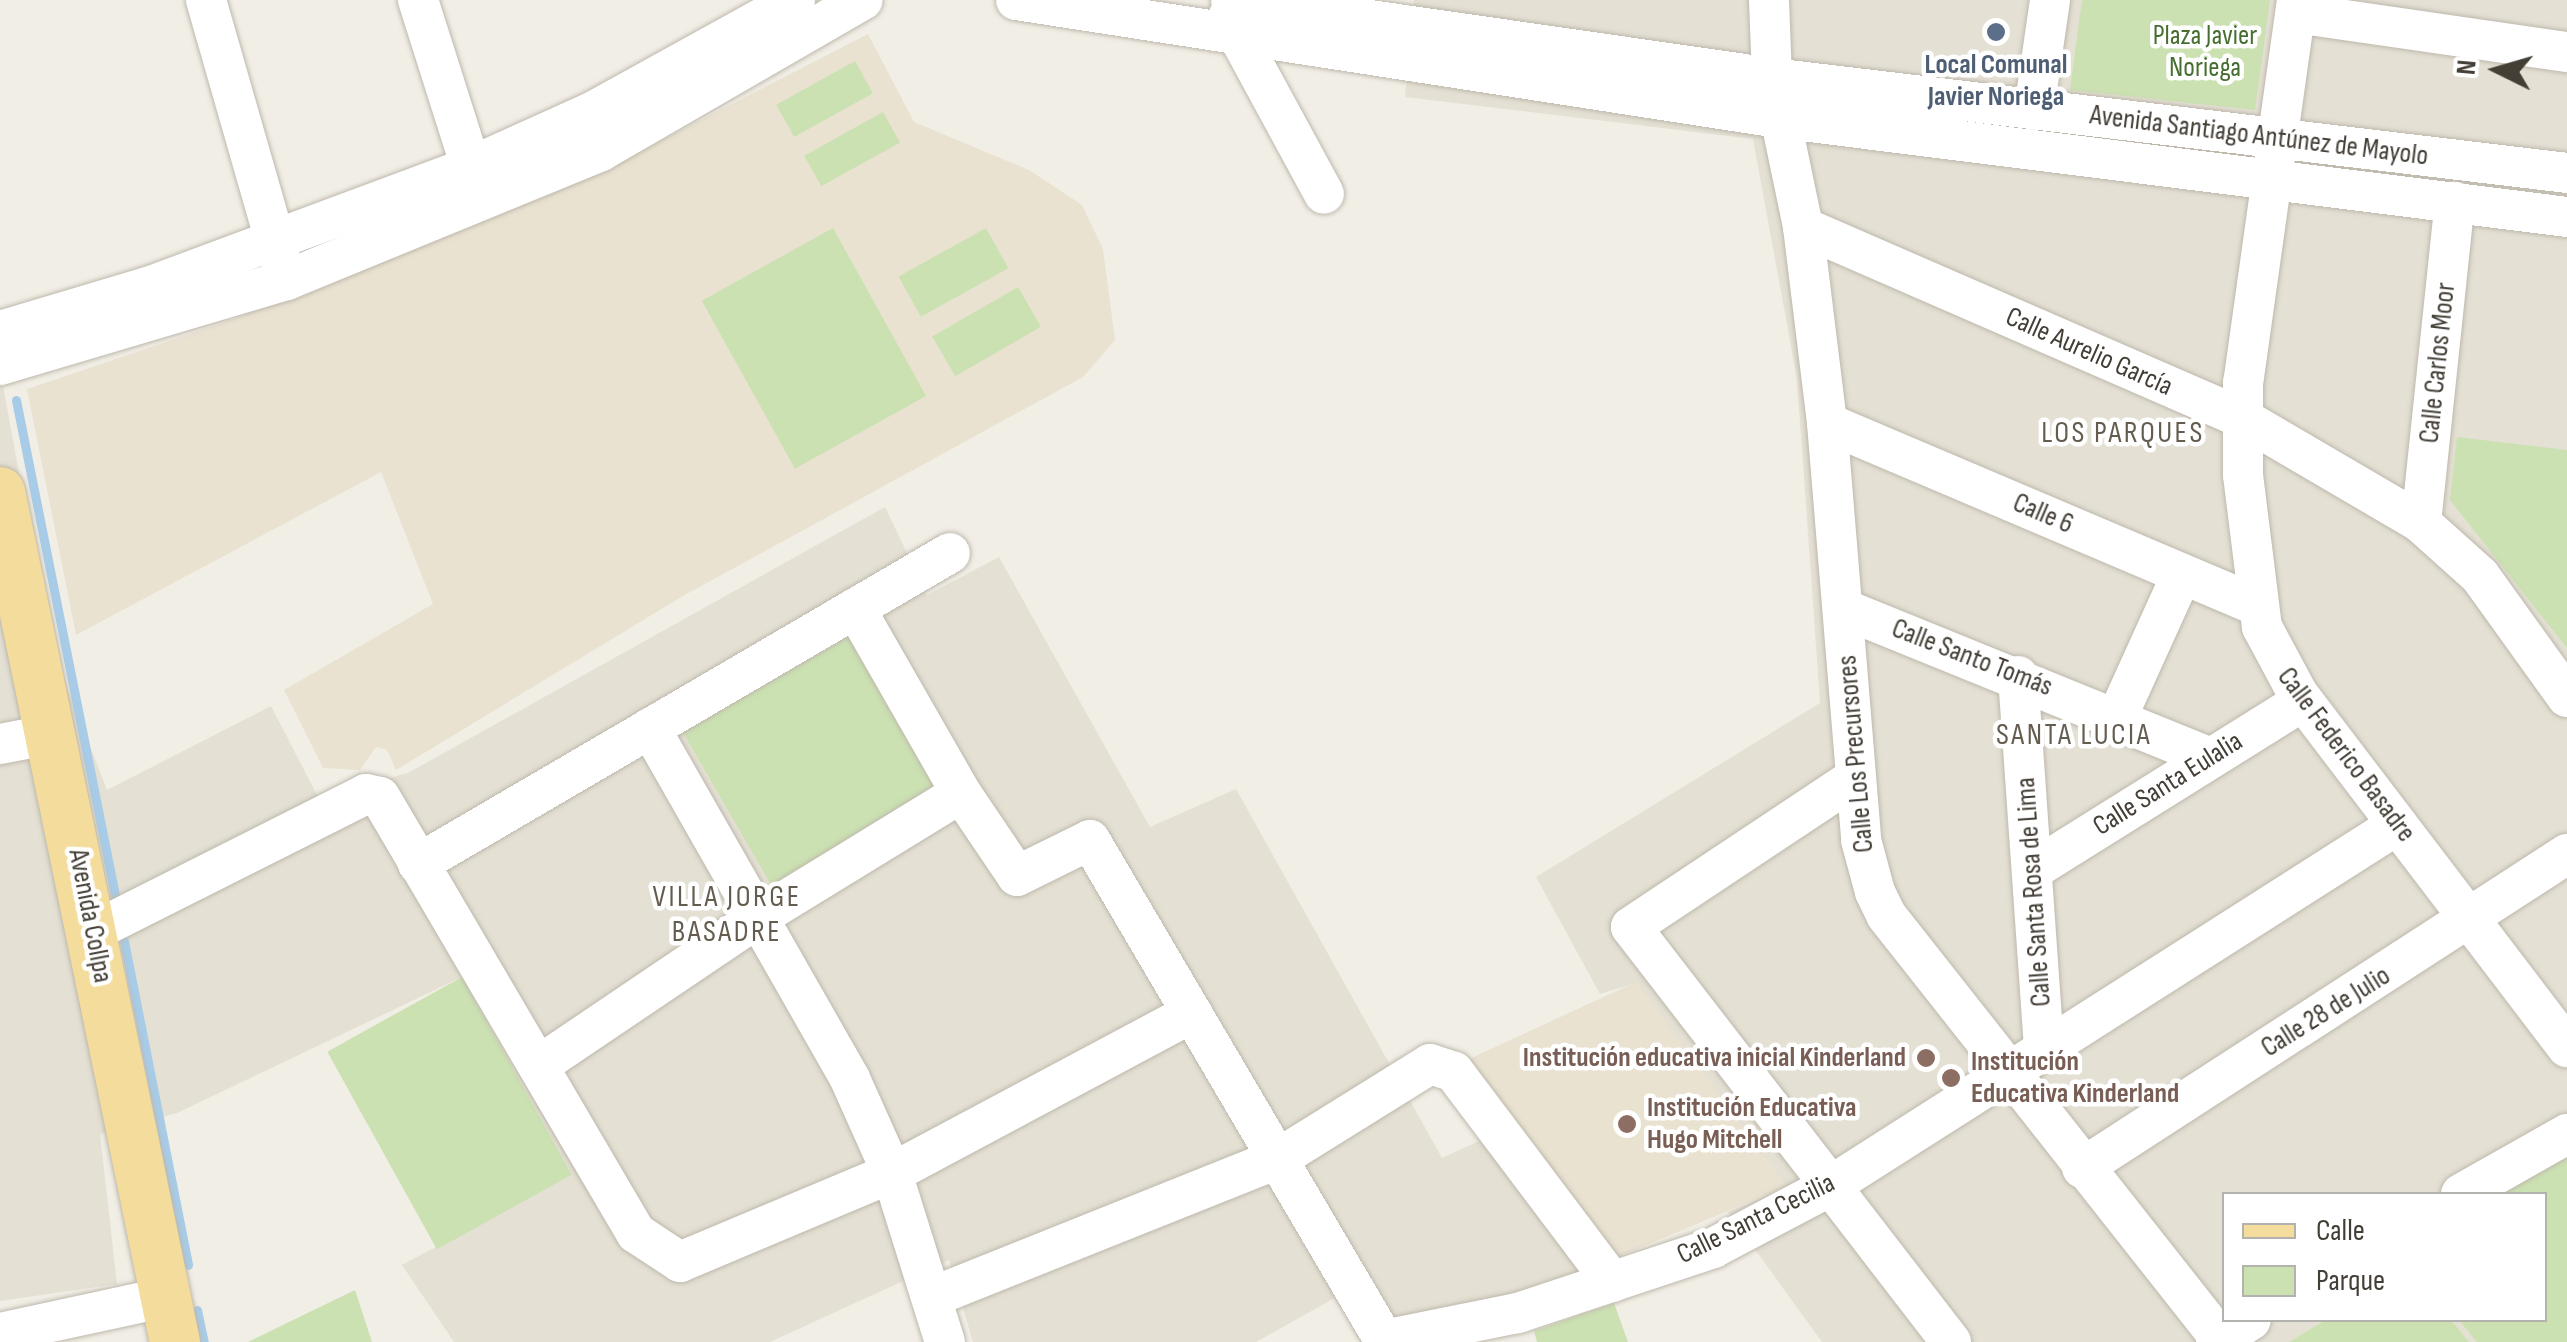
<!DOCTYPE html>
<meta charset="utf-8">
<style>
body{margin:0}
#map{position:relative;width:2567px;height:1342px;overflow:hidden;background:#f1eee6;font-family:"Sofia Sans Condensed",sans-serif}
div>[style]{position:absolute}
.residential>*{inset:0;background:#e4e0d4}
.education>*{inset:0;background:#e9e2d1}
.green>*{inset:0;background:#cbe1b2;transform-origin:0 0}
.stream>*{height:9px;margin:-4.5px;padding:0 4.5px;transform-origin:4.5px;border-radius:4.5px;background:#a8cce8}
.roads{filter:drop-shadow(0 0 2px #beb8ac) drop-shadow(0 0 2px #beb8ac)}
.minor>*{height:40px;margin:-20px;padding:0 20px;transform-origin:20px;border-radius:20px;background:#fff}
.major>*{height:50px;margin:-25px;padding:0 25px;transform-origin:25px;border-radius:25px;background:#f3dc9c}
.dots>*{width:28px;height:28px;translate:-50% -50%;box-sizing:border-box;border:5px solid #fff;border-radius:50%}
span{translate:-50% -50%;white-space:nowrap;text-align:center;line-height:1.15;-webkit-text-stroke:9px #fff;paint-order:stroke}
.park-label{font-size:28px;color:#466e30}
.service-label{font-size:28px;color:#4e5e75;font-weight:700}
.street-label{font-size:28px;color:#433e36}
.education-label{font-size:28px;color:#785e54;font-weight:700}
.right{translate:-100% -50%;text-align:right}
.left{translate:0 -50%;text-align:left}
.neighbourhood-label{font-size:30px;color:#645c4e;letter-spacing:2.5px}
.legend{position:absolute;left:2222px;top:1192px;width:325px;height:130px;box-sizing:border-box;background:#fff;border:2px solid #b4b2af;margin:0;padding:12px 18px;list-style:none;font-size:30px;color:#433e36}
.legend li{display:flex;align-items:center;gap:20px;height:50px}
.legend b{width:50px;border:2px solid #b4b2af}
.north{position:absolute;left:2447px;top:20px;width:100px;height:100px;-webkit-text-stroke:8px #fff;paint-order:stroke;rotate:275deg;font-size:28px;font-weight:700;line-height:40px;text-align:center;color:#433e36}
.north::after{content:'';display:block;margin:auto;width:35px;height:45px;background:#433e36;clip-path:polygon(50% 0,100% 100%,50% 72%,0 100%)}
</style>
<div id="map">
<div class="residential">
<i style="clip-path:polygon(evenodd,1414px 0,2567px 0,2567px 1342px,1822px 1342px,1728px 1212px,1786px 1187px,1636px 983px,1600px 994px,1536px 877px,1820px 703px,1797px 379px,1753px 139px,1405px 97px,1414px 0,2224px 1194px,2544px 1194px,2544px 1320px,2224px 1320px,2224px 1194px)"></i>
<i style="clip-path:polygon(0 369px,50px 643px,107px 790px,271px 706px,318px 797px,408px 773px,885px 507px,927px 595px,999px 557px,1150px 827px,1236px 789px,1442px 1158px,1492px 1135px,1586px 1276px,1395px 1325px,1372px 1277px,1256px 1342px,973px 1342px,949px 1260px,770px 1342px,454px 1342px,402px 1265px,570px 1175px,462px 977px,177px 1113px,100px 1134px,117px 1284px,0 1301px)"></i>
</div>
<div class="education">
<i style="clip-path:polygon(868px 34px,914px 122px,1029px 170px,1082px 205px,1103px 249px,1115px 340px,1083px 377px,683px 596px,396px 770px,387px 750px,376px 747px,360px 770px,323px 768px,284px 690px,433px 604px,381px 472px,76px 635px,27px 389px,237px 318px,604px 170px)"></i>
<i style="clip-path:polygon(1636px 982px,1787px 1186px,1618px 1257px,1465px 1061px)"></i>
</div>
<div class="green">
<i style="clip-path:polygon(2082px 0,2270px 0,2255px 110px,2070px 90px)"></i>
<i style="left:855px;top:61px;width:37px;height:90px;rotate:61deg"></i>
<i style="left:883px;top:112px;width:35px;height:90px;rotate:61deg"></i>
<i style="left:833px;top:228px;width:192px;height:150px;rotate:61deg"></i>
<i style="left:986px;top:228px;width:46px;height:100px;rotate:61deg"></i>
<i style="left:1018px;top:287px;width:46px;height:99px;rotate:60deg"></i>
<i style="clip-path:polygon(2457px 437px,2567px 450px,2567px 648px,2450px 500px)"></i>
<i style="left:849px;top:636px;width:180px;height:192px;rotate:60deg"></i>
<i style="left:462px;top:977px;width:226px;height:154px;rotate:61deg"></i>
<i style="clip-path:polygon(2567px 1153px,2567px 1342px,2477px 1342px,2459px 1320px,2544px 1320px,2544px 1194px,2501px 1194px)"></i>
<i style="clip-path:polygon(355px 1290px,372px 1342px,248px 1342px)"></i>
<i style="clip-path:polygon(1614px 1303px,1628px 1342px,1537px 1342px,1534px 1331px)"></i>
<i style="clip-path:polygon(2326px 1320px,2451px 1320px,2469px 1342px,2289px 1342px)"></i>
</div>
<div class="stream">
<i style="left:16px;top:400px;width:505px;rotate:78.69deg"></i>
<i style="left:124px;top:941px;width:330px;rotate:78.8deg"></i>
<i style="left:197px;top:1310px;width:33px;rotate:78deg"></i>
</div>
<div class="roads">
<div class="minor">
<i style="left:206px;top:0;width:276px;rotate:74deg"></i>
<i style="left:418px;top:0;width:201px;rotate:72.4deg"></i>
<i style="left:1016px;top:0;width:771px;rotate:8.8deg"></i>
<i style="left:1778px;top:118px;width:795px;rotate:7.15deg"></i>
<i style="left:1231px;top:0;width:547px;rotate:8.2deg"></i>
<i style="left:1772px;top:78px;width:801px;rotate:6.81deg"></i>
<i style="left:1769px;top:0;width:78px;rotate:87.8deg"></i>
<i style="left:1772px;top:78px;width:152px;rotate:78.2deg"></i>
<i style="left:1803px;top:227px;width:481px;rotate:23.5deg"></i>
<i style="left:2244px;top:419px;width:205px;rotate:30.4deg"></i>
<i style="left:2421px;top:523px;width:79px;rotate:41.9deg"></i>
<i style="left:2480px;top:576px;width:149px;rotate:54.3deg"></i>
<i style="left:2297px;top:0;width:386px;rotate:98deg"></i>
<i style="left:2243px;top:382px;width:93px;rotate:90deg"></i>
<i style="left:2243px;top:475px;width:153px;rotate:82.9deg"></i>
<i style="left:2262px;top:627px;width:76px;rotate:61.8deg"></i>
<i style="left:2298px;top:694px;width:444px;rotate:52.7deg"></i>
<i style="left:2296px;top:13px;width:274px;rotate:8.2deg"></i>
<i style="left:1228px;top:17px;width:201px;rotate:61.5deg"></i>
<i style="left:2034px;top:110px;width:111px;rotate:-81.7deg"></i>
<i style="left:1803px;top:227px;width:197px;rotate:83deg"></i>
<i style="left:1827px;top:423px;width:418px;rotate:85.3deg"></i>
<i style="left:1861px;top:840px;width:54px;rotate:74.9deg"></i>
<i style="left:1875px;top:892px;width:25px;rotate:64deg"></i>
<i style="left:1886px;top:915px;width:544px;rotate:51.72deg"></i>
<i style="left:0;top:331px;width:154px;rotate:-16.6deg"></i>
<i style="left:148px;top:287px;width:344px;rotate:-20.4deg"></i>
<i style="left:470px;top:167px;width:134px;rotate:-24.3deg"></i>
<i style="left:592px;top:112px;width:232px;rotate:-28.9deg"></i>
<i style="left:0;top:365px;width:299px;rotate:-16.5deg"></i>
<i style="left:287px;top:280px;width:339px;rotate:-22.3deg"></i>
<i style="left:601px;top:151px;width:302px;rotate:-30deg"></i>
<i style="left:1827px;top:423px;width:469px;rotate:23deg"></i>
<i style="left:2421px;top:523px;width:323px;rotate:-84deg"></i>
<i style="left:1844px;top:609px;width:394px;rotate:22.1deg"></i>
<i style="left:2018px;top:676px;width:374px;rotate:86deg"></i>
<i style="left:2118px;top:715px;width:155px;rotate:-65.6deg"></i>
<i style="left:650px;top:728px;width:404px;rotate:60.3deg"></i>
<i style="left:850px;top:1079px;width:103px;rotate:65.9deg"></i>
<i style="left:892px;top:1173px;width:177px;rotate:72.6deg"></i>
<i style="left:0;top:744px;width:53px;rotate:-10.9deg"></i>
<i style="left:1855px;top:778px;width:269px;rotate:146.4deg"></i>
<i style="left:1631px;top:927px;width:524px;rotate:52.36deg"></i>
<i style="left:961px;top:793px;width:100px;rotate:56deg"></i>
<i style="left:1017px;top:876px;width:81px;rotate:-26.3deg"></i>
<i style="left:1090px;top:840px;width:580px;rotate:59.54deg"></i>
<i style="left:1384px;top:1340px;width:137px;rotate:-11.4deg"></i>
<i style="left:1518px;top:1313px;width:206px;rotate:-18.4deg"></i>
<i style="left:1713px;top:1248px;width:129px;rotate:-27.8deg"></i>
<i style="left:1827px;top:1188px;width:676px;rotate:-32.49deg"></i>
<i style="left:418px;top:864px;width:616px;rotate:-30.31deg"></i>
<i style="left:2034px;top:869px;width:317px;rotate:-32deg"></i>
<i style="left:94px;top:931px;width:305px;rotate:-26.7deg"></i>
<i style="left:366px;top:794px;width:14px;rotate:12deg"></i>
<i style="left:380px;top:797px;width:506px;rotate:59.58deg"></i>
<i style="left:636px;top:1233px;width:53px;rotate:33.4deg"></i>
<i style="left:680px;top:1262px;width:230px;rotate:-22.8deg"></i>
<i style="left:892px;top:1173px;width:340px;rotate:-28.1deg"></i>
<i style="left:541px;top:1064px;width:267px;rotate:-34deg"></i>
<i style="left:762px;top:915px;width:233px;rotate:-31.5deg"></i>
<i style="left:961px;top:793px;width:213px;rotate:-119.8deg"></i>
<i style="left:2082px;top:1168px;width:578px;rotate:-32.92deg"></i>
<i style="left:2461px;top:1194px;width:122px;rotate:-29.5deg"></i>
<i style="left:932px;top:1297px;width:374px;rotate:-21.8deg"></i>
<i style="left:1279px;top:1158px;width:178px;rotate:-31.9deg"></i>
<i style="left:1430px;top:1064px;width:25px;rotate:18deg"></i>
<i style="left:1454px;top:1072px;width:263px;rotate:53deg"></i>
<i style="left:0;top:1333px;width:171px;rotate:-12.2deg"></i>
<i style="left:2216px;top:1342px;width:41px;rotate:-32.2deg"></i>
</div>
<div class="major">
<i style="left:0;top:492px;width:868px;rotate:78.37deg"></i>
</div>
</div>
<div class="dots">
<i style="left:1996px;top:32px;background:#5c6f8a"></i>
<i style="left:1926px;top:1058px;background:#8d6e63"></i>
<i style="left:1951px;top:1078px;background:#8d6e63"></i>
<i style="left:1627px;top:1124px;background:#8d6e63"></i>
</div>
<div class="park-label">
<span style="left:2205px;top:52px">Plaza Javier<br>Noriega</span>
</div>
<div class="service-label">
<span style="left:1996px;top:81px">Local Comunal<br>Javier Noriega</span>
</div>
<div class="street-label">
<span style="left:2259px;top:136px;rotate:7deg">Avenida Santiago Antúnez de Mayolo</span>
<span style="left:2089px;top:352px;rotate:24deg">Calle Aurelio García</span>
<span style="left:2438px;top:363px;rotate:-84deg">Calle Carlos Moor</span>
<span style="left:2043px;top:514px;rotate:23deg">Calle 6</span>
<span style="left:1972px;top:658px;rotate:21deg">Calle Santo Tomás</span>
<span style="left:1856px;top:754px;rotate:-95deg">Calle Los Precursores</span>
<span style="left:2346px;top:755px;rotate:53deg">Calle Federico Basadre</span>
<span style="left:2168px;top:784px;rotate:-32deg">Calle Santa Eulalia</span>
<span style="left:2034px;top:892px;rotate:-94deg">Calle Santa Rosa de Lima</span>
<span style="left:90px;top:916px;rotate:79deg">Avenida Collpa</span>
<span style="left:2326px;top:1012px;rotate:-32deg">Calle 28 de Julio</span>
<span style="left:1756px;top:1219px;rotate:-26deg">Calle Santa Cecilia</span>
</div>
<div class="education-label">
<span class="right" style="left:1906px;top:1058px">Institución educativa inicial Kinderland</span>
<span class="left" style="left:1971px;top:1078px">Institución<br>Educativa Kinderland</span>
<span class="left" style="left:1647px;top:1124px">Institución Educativa<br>Hugo Mitchell</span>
</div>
<div class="neighbourhood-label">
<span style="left:2123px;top:433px">LOS PARQUES</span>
<span style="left:2074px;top:735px">SANTA LUCIA</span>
<span style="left:727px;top:914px">VILLA JORGE<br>BASADRE</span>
</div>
<ul class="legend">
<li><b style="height:12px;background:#f3dc9c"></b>Calle</li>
<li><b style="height:28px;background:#cbe1b2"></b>Parque</li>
</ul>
<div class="north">N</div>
</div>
